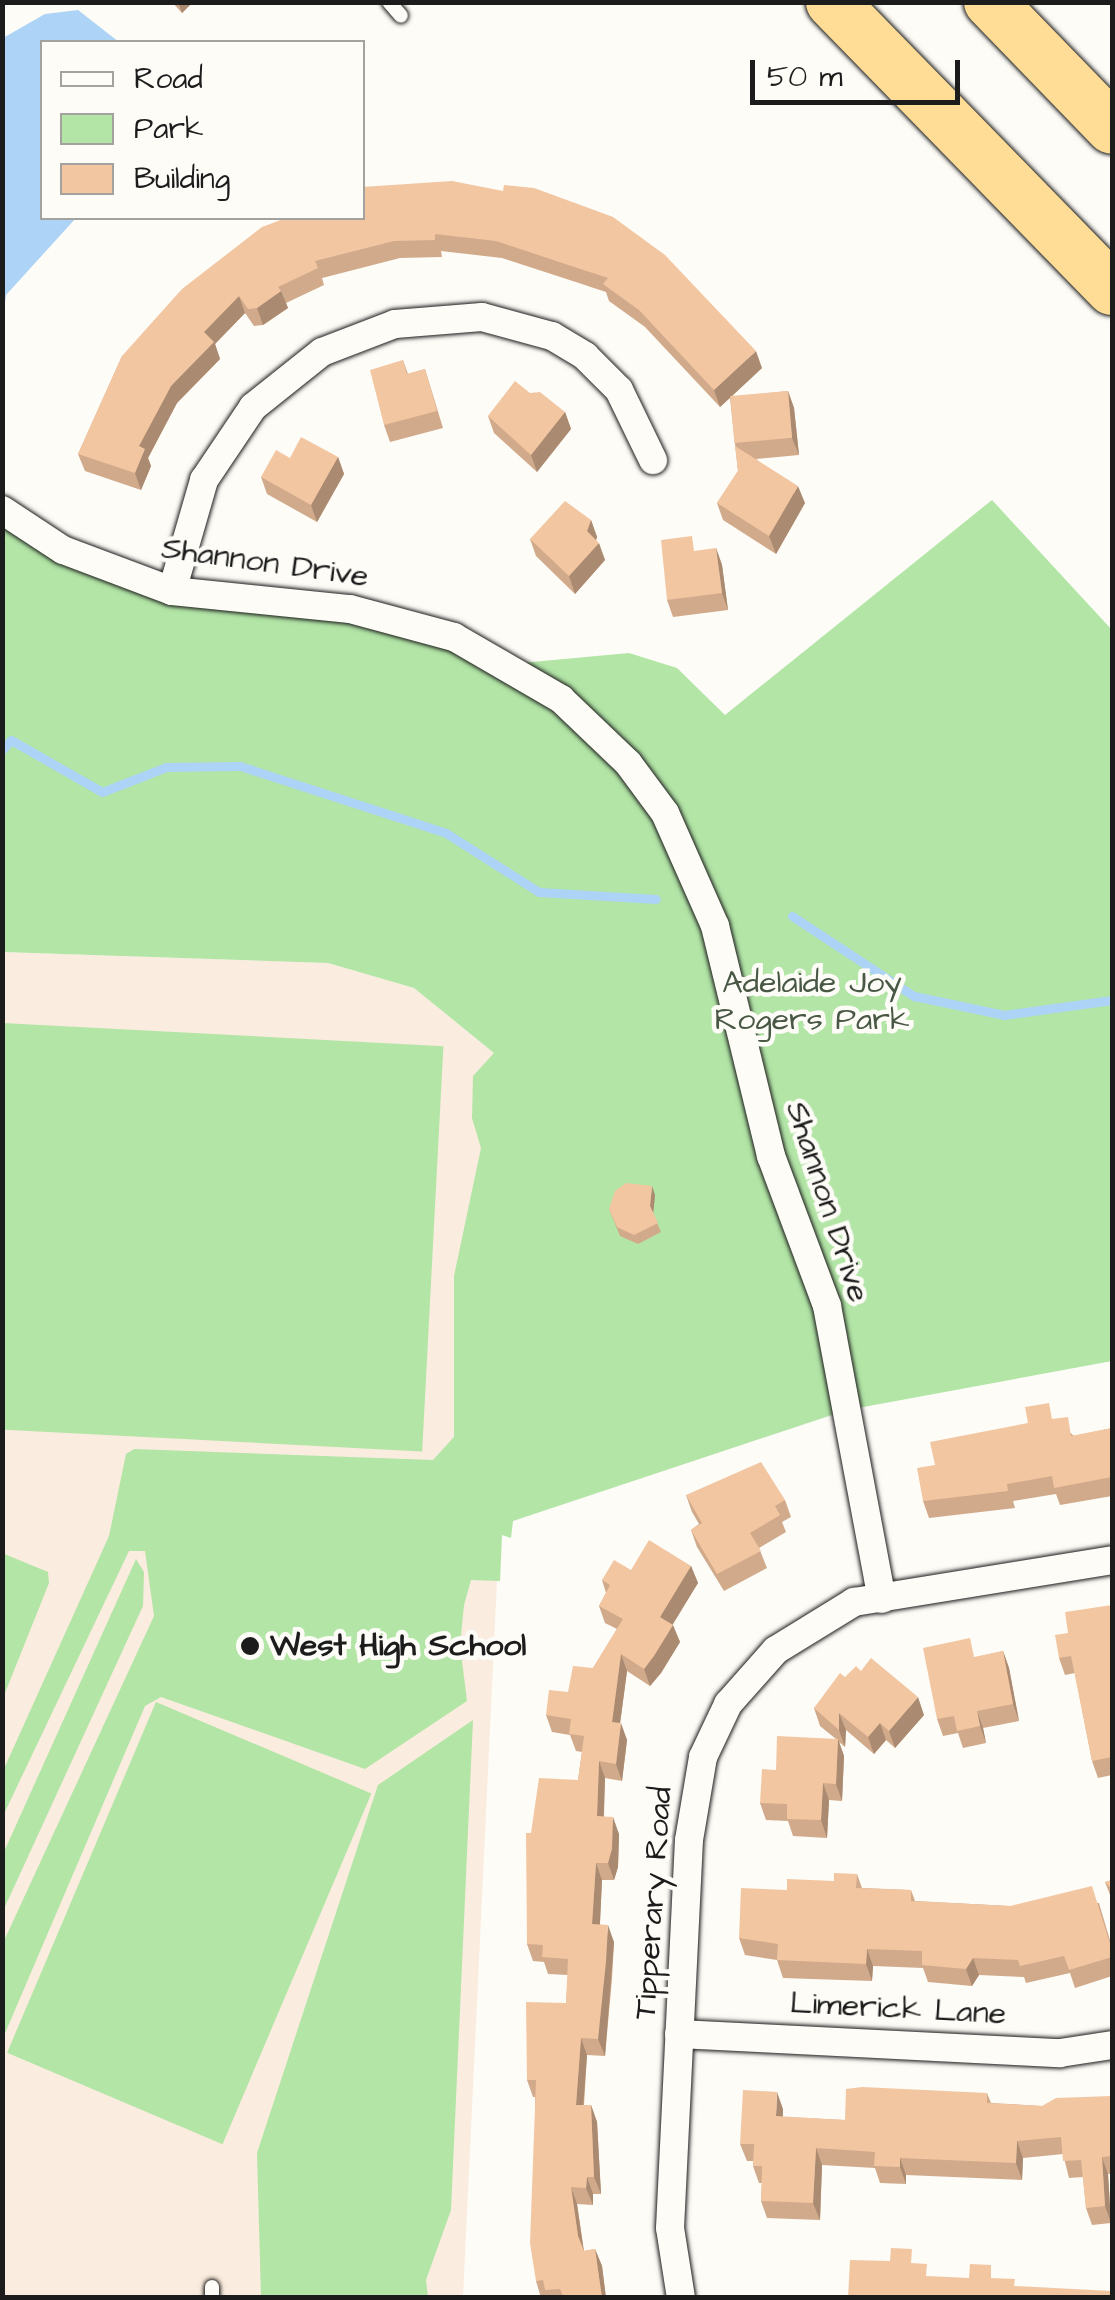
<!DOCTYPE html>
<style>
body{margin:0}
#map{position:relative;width:1115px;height:2300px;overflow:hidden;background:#fdfcf7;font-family:"Architects Daughter",sans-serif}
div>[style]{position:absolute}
.built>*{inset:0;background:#faecde}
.green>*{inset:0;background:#b2e5a6;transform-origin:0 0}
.water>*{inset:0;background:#add3f6}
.stream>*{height:9px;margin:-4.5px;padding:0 4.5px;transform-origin:4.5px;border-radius:4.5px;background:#add3f6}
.roads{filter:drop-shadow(0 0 2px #1c1c1c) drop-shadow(0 0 2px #1c1c1c)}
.lane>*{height:14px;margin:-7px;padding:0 7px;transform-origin:7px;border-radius:7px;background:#fdfcf7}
.street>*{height:28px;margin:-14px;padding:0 14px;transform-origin:14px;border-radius:14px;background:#fdfcf7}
.highway>*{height:52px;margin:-26px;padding:0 26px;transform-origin:26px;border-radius:26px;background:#ffdd96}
.wall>*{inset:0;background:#d1aa8b}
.shaded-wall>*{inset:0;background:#aa8b71}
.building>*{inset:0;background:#f3c6a2;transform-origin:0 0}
.dots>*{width:28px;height:28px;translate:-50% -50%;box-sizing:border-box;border:5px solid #fdfcf7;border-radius:50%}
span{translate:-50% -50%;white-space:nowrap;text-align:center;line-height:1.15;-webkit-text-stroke:9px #fdfcf7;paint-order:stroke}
.street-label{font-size:32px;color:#1c1c1c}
.park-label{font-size:32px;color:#495845}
.poi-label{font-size:32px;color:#1c1c1c;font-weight:700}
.left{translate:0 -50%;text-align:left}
.frame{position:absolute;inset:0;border:5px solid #1c1c1c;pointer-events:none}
.legend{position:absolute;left:40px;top:40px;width:325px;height:180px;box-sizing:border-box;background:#fdfcf7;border:2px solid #a3a29f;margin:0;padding:12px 18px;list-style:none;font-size:30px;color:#1c1c1c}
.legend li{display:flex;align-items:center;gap:20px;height:50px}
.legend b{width:50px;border:2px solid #a3a29f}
.scale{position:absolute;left:750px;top:60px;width:210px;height:45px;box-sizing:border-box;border:5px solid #1c1c1c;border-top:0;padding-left:12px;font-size:30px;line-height:35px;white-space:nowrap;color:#1c1c1c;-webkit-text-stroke:8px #fdfcf7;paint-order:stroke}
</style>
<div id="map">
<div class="built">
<i style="clip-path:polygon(3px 952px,328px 963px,414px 988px,521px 1075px,463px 2297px,3px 2298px)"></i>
</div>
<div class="green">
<i style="clip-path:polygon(992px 500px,1112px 630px,1112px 1361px,847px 1410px,513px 1521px,511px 1538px,502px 1535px,500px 1581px,471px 1580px,464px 1605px,460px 1645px,467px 1701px,365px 1769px,161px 1697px,145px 1706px,3px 2038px,3px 1943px,154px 1616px,145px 1551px,129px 1551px,3px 1816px,3px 1771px,109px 1536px,126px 1454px,134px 1449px,433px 1460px,454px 1437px,454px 1276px,481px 1148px,472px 1118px,473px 1076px,494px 1053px,414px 988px,328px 963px,3px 952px,3px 510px,116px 574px,350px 609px,510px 664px,629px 653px,677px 668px,725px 715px)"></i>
<i style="left:2px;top:1023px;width:442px;height:406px;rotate:3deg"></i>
<i style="clip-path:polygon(2px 1553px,48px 1572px,49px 1583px,3px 1698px)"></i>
<i style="clip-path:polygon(136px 1559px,144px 1572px,143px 1606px,3px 1911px,3px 1854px)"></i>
<i style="left:156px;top:1702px;width:234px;height:381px;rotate:23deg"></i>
<i style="clip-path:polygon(473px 1720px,451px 2210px,426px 2280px,428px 2297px,261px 2297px,257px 2153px,378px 1785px)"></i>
</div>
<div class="water">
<i style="clip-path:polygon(78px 10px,119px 42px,42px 42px,42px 218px,76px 218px,6px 295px,3px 317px,3px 38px,45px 14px)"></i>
</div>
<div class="stream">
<i style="left:2px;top:750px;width:13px;rotate:-48deg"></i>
<i style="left:11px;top:740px;width:105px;rotate:29.7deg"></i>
<i style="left:102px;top:792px;width:69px;rotate:-21.3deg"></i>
<i style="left:166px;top:767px;width:74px;rotate:-0.8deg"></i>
<i style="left:240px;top:766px;width:217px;rotate:18deg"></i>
<i style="left:446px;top:833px;width:110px;rotate:32.4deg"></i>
<i style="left:539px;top:892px;width:117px;rotate:3.4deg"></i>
<i style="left:792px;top:916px;width:146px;rotate:33.3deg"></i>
<i style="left:914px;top:996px;width:92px;rotate:11.9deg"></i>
<i style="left:1004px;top:1015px;width:109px;rotate:-7.9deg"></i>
</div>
<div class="roads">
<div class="lane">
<i style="left:389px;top:2px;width:18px;rotate:49deg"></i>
<i style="left:212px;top:2298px;width:11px;rotate:-90deg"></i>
</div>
<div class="street">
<i style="left:2px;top:510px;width:73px;rotate:33.3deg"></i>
<i style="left:63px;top:550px;width:116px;rotate:20.6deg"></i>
<i style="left:172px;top:591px;width:179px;rotate:5.8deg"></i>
<i style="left:350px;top:609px;width:108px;rotate:15.1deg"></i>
<i style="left:454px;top:637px;width:124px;rotate:30.1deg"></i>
<i style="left:561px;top:699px;width:93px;rotate:43.7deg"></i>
<i style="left:628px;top:763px;width:62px;rotate:53.5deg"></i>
<i style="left:665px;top:813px;width:124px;rotate:66.1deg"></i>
<i style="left:715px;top:926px;width:237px;rotate:76.3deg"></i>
<i style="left:771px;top:1156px;width:160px;rotate:69.5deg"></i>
<i style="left:827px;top:1306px;width:298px;rotate:79.4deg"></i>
<i style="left:172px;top:591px;width:116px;rotate:-73.9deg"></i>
<i style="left:204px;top:480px;width:88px;rotate:-56.1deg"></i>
<i style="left:253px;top:407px;width:88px;rotate:-38.6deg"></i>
<i style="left:322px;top:352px;width:78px;rotate:-21deg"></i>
<i style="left:395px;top:324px;width:87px;rotate:-4.6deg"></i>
<i style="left:482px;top:317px;width:73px;rotate:15.2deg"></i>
<i style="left:552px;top:336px;width:39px;rotate:31deg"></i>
<i style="left:585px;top:356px;width:48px;rotate:45deg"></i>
<i style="left:619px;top:390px;width:78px;rotate:64.1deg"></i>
<i style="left:679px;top:2034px;width:381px;rotate:2.9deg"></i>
<i style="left:1060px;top:2053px;width:53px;rotate:-8.7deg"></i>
<i style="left:681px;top:2298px;width:71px;rotate:-98.9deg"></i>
<i style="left:670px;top:2228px;width:388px;rotate:-87.2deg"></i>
<i style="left:689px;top:1840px;width:84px;rotate:-80.4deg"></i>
<i style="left:703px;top:1757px;width:59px;rotate:-64.7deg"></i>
<i style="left:728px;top:1704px;width:72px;rotate:-48.4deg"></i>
<i style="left:776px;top:1650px;width:92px;rotate:-31.6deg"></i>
<i style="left:854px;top:1602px;width:261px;rotate:-9.2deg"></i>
</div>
<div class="highway">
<i style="left:832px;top:2px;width:401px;rotate:45.7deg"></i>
<i style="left:990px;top:2px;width:175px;rotate:45.9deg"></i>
</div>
</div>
<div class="wall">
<i style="clip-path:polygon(172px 2px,193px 2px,182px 13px)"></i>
<i style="clip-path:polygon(452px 181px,762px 368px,731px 397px,788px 391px,794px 408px,799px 455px,756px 459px,805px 503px,776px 554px,723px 520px,717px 503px,738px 471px,730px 398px,720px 407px,645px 327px,609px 301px,606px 292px,502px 258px,441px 251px,442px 257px,400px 258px,322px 278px,324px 285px,286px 303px,288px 308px,263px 325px,254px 326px,245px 313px,215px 344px,220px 359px,177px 403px,148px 458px,151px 466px,141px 490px,85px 471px,78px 454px,122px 356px)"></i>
<i style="clip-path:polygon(403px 360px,408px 374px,425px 369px,443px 428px,390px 442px,384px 425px)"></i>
<i style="clip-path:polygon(530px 393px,565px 412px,571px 429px,537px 472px,494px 433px,488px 416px)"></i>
<i style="clip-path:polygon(338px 457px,344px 474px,317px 522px,267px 494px,261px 477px)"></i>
<i style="clip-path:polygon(591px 520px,597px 537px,596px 540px,605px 560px,575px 594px,536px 556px,530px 539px)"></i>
<i style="clip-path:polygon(716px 548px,722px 565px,728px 610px,673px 617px,667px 600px)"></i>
<i style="clip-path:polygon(655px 1195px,653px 1213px,661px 1232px,638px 1244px,620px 1236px,609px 1209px)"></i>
<i style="clip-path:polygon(1055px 1419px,1074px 1436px,1112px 1428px,1112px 1496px,1060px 1505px,1056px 1494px,1013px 1501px,1015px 1508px,929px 1518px,923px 1501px,935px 1465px)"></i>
<i style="clip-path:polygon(686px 1495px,785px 1500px,791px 1517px,782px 1522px,786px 1532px,759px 1548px,767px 1568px,724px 1591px,697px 1547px,691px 1530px,699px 1524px,692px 1512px)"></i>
<i style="clip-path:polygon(691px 1566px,698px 1583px,672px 1624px,680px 1642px,661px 1673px,650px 1686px,627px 1671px,620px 1723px,627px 1740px,622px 1781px,605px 1778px,604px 1817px,619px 1834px,618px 1867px,614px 1880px,602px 1880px,600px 1924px,614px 1942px,612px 1979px,605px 2056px,587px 2055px,584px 2105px,591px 2105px,597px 2122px,601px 2194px,593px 2194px,593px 2205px,577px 2204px,584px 2251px,595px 2249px,602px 2266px,606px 2298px,541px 2298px,536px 2281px,535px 2097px,533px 2097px,527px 2080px,566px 2003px,568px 1975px,548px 1974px,544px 1962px,533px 1961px,527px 1944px,531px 1833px,578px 1780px,582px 1752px,576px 1751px,570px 1735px,552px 1732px,546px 1715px,593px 1668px,617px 1629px,605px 1623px,599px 1606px,606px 1593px,602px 1580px,631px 1570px)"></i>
<i style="clip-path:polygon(1112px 1605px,1112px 1775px,1098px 1778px,1092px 1761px,1075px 1673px,1065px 1675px,1059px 1658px,1068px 1633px)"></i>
<i style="clip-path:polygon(1003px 1651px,1009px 1668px,1019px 1721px,983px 1728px,986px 1743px,963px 1748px,958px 1733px,943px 1736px,937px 1719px,977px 1657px)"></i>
<i style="clip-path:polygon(845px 1677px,924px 1715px,895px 1748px,886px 1740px,874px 1754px,846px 1730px,845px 1747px,839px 1742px,844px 1756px,842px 1801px,829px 1800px,827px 1838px,793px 1836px,788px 1821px,766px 1820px,760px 1803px,776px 1770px,836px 1739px,820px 1726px,814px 1708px)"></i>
<i style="clip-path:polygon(857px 1874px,862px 1888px,911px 1890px,915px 1901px,1010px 1906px,1099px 1903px,1112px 1947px,1112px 1976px,1075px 1988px,1070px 1973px,1026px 1983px,1024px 1977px,979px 1975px,972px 1986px,928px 1982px,923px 1968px,873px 1966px,872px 1981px,783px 1978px,777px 1960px,745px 1955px,739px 1938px,787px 1890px,834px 1881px)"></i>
<i style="clip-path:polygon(1112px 1880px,1112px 1900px,1105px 1882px)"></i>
<i style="clip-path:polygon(987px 2093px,991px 2103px,1042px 2106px,1112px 2096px,1112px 2174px,1108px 2174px,1111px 2223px,1092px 2225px,1086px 2208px,1083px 2177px,1069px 2178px,1063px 2154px,1023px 2158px,1022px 2180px,906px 2175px,906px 2184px,880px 2183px,875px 2168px,822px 2165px,820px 2220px,767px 2218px,761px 2201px,762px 2183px,759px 2183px,753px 2166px,753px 2161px,747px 2161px,740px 2144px,783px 2109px,783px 2117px,845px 2120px)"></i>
</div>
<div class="shaded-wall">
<i style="clip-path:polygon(178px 2px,193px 2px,182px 13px)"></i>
<i style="clip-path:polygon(281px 291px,288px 308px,263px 325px,257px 308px)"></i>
<i style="clip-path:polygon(239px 296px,245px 313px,215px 344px,220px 359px,177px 403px,148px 458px,151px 466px,141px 490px,135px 473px,139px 446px,171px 386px,204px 332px)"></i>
<i style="clip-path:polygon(756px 351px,762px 368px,720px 407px,714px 390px)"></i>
<i style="clip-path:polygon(788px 391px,794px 408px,799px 455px,792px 438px)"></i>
<i style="clip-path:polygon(565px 412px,571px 429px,537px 472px,531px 455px)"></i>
<i style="clip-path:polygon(338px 457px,344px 474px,317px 522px,311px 505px)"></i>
<i style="clip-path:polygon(798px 486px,805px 503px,776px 554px,769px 536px)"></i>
<i style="clip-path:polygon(591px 520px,597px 537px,593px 549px,587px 531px)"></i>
<i style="clip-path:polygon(599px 543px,605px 560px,575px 594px,569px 576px)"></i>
<i style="clip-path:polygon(716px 548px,722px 565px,728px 610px,722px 593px)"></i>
<i style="clip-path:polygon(652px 1186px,655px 1195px,653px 1215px,650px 1206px)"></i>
<i style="clip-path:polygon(691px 1566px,698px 1583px,667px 1634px,660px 1617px)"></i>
<i style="clip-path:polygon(673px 1625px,680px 1642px,661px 1673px,650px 1686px,644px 1669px)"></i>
<i style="clip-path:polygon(1003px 1651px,1009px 1668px,1019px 1721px,1013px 1704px)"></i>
<i style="clip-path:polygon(621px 1654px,627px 1671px,618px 1739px,612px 1722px)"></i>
<i style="clip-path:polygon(918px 1697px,924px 1715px,895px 1748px,889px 1731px)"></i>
<i style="clip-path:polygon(977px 1711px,983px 1728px,986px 1743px,980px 1726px)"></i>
<i style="clip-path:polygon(839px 1713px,846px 1730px,845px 1747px,839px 1730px)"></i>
<i style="clip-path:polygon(621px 1723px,627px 1740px,622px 1781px,616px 1764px)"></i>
<i style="clip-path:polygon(880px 1723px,886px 1740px,874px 1754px,868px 1737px)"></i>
<i style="clip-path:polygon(838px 1739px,844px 1756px,842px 1801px,836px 1784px)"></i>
<i style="clip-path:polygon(599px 1761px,605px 1778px,603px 1833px,597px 1816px)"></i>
<i style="clip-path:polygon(823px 1783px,829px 1800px,827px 1838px,821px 1820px)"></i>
<i style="clip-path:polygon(613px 1817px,619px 1834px,618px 1867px,614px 1880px,608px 1863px)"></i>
<i style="clip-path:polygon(596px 1863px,602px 1880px,599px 1941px,592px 1924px)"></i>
<i style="clip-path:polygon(608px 1925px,614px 1942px,605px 2056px,598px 2039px)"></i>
<i style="clip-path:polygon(867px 1949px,873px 1966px,872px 1981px,866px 1964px)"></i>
<i style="clip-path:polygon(973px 1958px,979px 1975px,972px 1986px,966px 1969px)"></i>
<i style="clip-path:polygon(581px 2038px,587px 2055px,582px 2122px,576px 2105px)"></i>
<i style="clip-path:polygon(777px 2092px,783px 2109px,782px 2133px,776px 2116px)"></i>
<i style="clip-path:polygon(591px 2105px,597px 2122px,601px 2194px,594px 2177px)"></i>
<i style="clip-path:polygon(1017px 2141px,1023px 2158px,1022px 2180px,1016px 2163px)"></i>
<i style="clip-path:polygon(816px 2148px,822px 2165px,820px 2220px,813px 2203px)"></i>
<i style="clip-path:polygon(1102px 2157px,1108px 2174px,1111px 2223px,1105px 2206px)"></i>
<i style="clip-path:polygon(900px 2158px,906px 2175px,906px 2184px,900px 2167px)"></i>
<i style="clip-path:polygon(587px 2177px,593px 2194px,593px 2205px,586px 2188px)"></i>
<i style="clip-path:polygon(571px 2187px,577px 2204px,584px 2253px,578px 2236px)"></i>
<i style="clip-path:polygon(595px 2249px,602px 2266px,606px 2298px,602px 2298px)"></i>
</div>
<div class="building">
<i style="clip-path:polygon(452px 181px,503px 191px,504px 185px,534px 188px,613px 217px,665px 255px,756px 351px,714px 390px,639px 310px,603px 284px,608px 278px,496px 241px,435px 234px,435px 240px,394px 241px,315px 261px,318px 268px,278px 287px,281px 291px,257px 308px,248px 309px,239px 296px,204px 332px,214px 342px,171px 386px,139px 446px,145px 449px,135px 473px,78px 454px,122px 356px,182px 289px,262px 227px,286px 218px,362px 218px,362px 187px)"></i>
<i style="clip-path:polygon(403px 360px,407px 374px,425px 369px,437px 411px,384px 425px,370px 370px)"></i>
<i style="clip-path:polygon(515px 381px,530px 393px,540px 392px,565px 412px,531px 455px,488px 416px)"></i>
<i style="left:788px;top:391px;width:47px;height:58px;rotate:85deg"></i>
<i style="clip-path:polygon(301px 437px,338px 457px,311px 505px,261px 477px,276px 450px,290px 458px)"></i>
<i style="clip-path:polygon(735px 446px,798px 486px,769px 536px,717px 503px,738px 471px)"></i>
<i style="clip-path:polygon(565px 501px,591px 520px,587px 531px,599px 543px,569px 576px,530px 539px)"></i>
<i style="clip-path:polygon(692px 536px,694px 551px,716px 548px,722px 593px,667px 600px,661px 540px)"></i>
<i style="clip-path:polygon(626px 1183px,652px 1186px,650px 1206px,658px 1223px,634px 1235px,617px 1227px,609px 1209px,615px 1191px)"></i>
<i style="clip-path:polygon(1049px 1403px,1052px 1419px,1068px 1417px,1071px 1436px,1112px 1428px,1112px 1477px,1054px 1488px,1052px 1476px,1007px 1484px,1008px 1491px,923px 1501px,917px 1468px,935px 1465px,930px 1442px,1028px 1423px,1025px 1407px)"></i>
<i style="clip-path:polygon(761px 1462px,785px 1500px,775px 1506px,780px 1515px,750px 1533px,761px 1551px,717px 1574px,691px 1530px,702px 1523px,686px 1495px)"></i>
<i style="clip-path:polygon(649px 1540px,691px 1566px,660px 1617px,673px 1625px,654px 1656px,644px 1669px,621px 1654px,612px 1722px,621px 1723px,616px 1764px,599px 1761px,597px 1816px,613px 1817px,612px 1849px,608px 1863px,596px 1863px,592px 1924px,608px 1925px,606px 1962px,598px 2039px,581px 2038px,576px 2105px,591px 2105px,594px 2177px,587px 2177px,586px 2188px,571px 2187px,578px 2236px,584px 2251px,595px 2249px,602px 2298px,564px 2298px,560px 2289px,545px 2290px,543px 2280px,536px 2281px,530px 2243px,536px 2080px,527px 2080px,526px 2002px,566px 2003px,568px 1959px,542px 1957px,543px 1945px,527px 1944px,526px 1833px,531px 1833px,539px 1778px,578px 1780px,584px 1736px,569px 1734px,571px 1719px,546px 1715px,549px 1690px,568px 1692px,573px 1666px,593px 1668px,623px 1619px,599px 1606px,610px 1585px,602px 1580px,614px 1560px,631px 1570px)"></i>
<i style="clip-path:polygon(1112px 1605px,1112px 1757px,1092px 1761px,1071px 1656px,1059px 1658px,1055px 1635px,1068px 1633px,1065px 1612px)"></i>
<i style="clip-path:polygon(970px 1638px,974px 1657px,1003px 1651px,1013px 1704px,977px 1711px,980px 1726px,957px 1731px,954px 1716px,937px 1719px,923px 1648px)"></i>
<i style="clip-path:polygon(871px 1658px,918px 1697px,889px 1731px,880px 1723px,868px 1737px,839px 1713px,839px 1730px,814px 1708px,840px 1673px,845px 1677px,856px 1666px,861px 1671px)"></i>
<i style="clip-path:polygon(777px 1736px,838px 1739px,836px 1784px,823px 1783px,821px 1820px,787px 1819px,787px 1804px,760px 1803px,762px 1769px,776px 1770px)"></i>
<i style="clip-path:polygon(834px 1873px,857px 1874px,856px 1888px,911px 1890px,911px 1901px,1010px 1906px,1092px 1886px,1112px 1950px,1112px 1957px,1069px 1970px,1064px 1956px,1020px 1966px,1018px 1960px,973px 1958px,966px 1969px,922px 1965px,922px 1951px,867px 1949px,866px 1964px,777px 1960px,778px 1944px,739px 1938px,741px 1888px,787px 1890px,787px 1879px,834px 1881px)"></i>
<i style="clip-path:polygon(1112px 1880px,1112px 1889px,1105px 1882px)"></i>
<i style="clip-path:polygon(862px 2087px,987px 2093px,987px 2103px,1042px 2106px,1056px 2098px,1112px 2096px,1112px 2156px,1102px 2157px,1105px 2206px,1086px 2208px,1081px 2160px,1063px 2161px,1061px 2137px,1017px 2141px,1016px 2163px,900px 2158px,900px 2167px,874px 2166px,875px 2152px,816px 2148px,813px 2203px,761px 2201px,762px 2166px,753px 2166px,754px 2144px,740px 2144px,743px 2090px,777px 2092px,776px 2116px,845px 2120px,846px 2089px)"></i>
<i style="clip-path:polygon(891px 2248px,912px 2249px,911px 2263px,927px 2264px,926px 2276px,969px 2278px,970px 2264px,991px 2265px,991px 2278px,1015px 2279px,1014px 2286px,1112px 2291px,1112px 2298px,848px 2298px,850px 2260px,890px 2261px)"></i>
</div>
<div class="dots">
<i style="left:250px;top:1646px;background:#1c1c1c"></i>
</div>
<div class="street-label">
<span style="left:265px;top:563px;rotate:8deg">Shannon Drive</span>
<span style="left:827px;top:1202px;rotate:72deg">Shannon Drive</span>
<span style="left:654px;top:1903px;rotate:-86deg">Tipperary Road</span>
<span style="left:898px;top:2009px;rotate:3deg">Limerick Lane</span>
</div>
<div class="park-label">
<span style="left:812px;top:1002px">Adelaide Joy<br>Rogers Park</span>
</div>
<div class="poi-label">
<span class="left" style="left:270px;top:1646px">West High School</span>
</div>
<div class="frame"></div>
<ul class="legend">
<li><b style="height:12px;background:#fdfcf7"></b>Road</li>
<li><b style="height:28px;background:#b2e5a6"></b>Park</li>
<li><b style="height:28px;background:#f3c6a2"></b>Building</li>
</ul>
<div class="scale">50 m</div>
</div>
